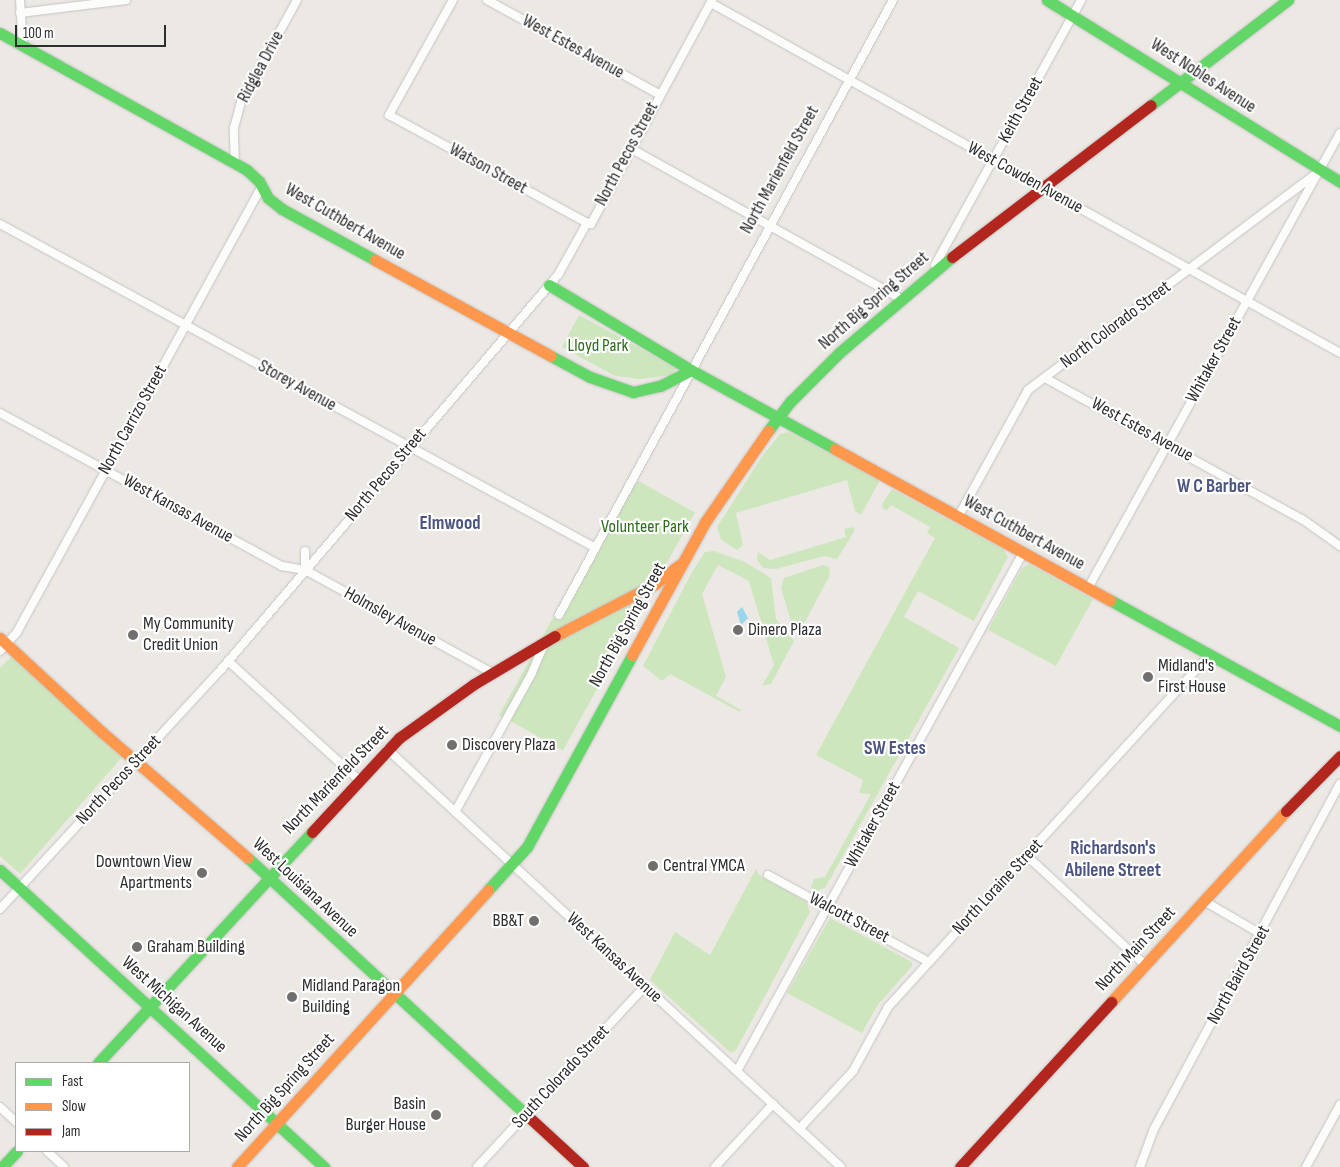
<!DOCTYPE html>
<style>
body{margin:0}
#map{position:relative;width:1340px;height:1167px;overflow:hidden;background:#ece8e4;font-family:"Sofia Sans Condensed",sans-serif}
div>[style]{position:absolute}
.green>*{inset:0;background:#cee6be;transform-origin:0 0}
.water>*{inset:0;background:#99d6ec}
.roads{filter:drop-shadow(0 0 1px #c5c4c5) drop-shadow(0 0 1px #c5c4c5)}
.street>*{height:8px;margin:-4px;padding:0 4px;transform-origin:4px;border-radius:4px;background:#fcfcfb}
.fast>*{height:11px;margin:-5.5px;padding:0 5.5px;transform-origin:5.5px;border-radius:5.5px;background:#63d668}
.slow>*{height:11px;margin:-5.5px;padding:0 5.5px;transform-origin:5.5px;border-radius:5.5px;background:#ff974d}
.jam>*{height:11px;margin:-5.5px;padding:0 5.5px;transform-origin:5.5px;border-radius:5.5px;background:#b3261e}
.dots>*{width:14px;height:14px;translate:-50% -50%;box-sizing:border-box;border:2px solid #fff;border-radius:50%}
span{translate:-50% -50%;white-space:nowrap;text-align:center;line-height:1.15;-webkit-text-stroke:4.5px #fff;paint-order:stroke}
.street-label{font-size:18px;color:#2e2e2e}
.park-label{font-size:18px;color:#2c6e1b}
.poi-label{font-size:18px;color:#2e2e2e}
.left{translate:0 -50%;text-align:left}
.right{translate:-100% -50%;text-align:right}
.neighbourhood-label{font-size:19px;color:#4d5680;font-weight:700}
.legend{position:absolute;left:15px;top:1062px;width:175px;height:90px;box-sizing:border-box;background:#fff;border:1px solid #ababab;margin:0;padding:6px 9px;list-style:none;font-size:15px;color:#2e2e2e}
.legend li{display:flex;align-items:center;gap:10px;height:25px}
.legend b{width:25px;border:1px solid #ababab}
.scale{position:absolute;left:15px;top:25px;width:151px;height:22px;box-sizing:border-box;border:2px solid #2e2e2e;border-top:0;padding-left:6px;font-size:15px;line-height:18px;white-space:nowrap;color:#2e2e2e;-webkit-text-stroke:4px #fff;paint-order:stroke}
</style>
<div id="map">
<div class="green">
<i style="clip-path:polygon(579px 315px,676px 368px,672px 375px,640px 379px,615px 376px,562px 347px)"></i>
<i style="clip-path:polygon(789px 432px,880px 480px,861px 515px,855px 511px,847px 480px,736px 513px,743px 545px,737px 550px,721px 540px,717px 527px,763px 455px,780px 434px)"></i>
<i style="left:631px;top:477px;width:73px;height:272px;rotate:29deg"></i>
<i style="clip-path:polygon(892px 489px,1003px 549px,1008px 557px,974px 621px,918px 591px,904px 617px,959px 648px,825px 888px,816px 891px,811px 887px,814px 879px,825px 877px,871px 794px,859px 793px,863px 780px,816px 755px,935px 538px,927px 533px,930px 527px,891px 505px,887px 510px,883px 509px,882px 504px)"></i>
<i style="clip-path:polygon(852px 527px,855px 530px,837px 559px,824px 556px,776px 569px,763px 568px,757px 560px,758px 552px,770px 560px,846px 537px,844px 529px)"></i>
<i style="clip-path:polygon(714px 551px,745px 562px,771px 578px,776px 619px,794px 641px,771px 684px,762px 686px,774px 665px,749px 581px,718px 565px,702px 594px,726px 677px,716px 696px,741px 710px,740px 712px,670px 674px,662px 681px,643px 666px,692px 572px,705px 552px)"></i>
<i style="clip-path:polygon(1029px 564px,1093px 599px,1056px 666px,988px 630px,1022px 568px)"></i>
<i style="clip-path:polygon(823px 565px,829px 567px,830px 575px,805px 622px,795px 626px,791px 621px,781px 588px,784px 578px)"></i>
<i style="clip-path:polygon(12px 656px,122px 757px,20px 874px,0 856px,0 668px)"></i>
<i style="clip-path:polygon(756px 869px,759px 875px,807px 902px,810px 912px,736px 1050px,731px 1053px,650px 980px,675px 932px,710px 955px)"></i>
<i style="clip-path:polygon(830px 918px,912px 962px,912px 966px,877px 1006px,862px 1033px,787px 993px)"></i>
</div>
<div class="water">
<i style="clip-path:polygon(742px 607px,748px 618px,741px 625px,737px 612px)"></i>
</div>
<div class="roads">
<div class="street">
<i style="left:20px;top:0;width:46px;rotate:86.3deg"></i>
<i style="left:453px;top:0;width:132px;rotate:119.1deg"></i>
<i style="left:389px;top:115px;width:226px;rotate:28.6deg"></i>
<i style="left:487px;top:0;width:196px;rotate:28.7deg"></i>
<i style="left:711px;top:3px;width:720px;rotate:29.09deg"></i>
<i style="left:20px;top:13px;width:107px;rotate:-7deg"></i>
<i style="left:630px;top:148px;width:310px;rotate:29.1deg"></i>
<i style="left:235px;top:165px;width:37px;rotate:-92deg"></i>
<i style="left:234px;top:128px;width:27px;rotate:-75deg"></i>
<i style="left:241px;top:102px;width:116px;rotate:-61.2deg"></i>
<i style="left:0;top:224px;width:676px;rotate:28.54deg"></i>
<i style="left:935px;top:265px;width:303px;rotate:-61.1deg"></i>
<i style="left:1045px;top:378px;width:293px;rotate:28.8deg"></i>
<i style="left:1302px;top:519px;width:47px;rotate:35.4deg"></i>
<i style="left:0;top:413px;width:321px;rotate:28.5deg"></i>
<i style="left:282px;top:566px;width:23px;rotate:10deg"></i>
<i style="left:958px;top:517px;width:145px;rotate:-61.1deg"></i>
<i style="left:1028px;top:390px;width:358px;rotate:-36.9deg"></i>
<i style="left:305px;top:551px;width:19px;rotate:90deg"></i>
<i style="left:305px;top:570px;width:213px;rotate:28.8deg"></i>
<i style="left:1088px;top:588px;width:520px;rotate:-61.02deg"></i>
<i style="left:559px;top:615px;width:700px;rotate:-61.49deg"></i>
<i style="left:0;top:651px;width:25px;rotate:-48deg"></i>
<i style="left:17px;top:632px;width:509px;rotate:-61.22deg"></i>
<i style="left:228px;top:661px;width:177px;rotate:42.3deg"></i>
<i style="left:387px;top:749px;width:617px;rotate:42.64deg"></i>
<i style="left:455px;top:812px;width:157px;rotate:-61deg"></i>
<i style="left:531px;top:675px;width:36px;rotate:-67deg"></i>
<i style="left:1027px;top:856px;width:161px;rotate:42.7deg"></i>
<i style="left:768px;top:875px;width:183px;rotate:28.4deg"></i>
<i style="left:1204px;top:901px;width:66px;rotate:30.1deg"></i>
<i style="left:0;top:909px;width:323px;rotate:-47.3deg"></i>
<i style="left:219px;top:672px;width:522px;rotate:-49.51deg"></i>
<i style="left:558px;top:275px;width:60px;rotate:-60.9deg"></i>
<i style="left:587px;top:223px;width:4px;rotate:14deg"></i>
<i style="left:591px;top:224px;width:255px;rotate:-61.6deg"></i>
<i style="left:737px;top:1071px;width:592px;rotate:-61.1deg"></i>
<i style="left:0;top:1107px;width:22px;rotate:43deg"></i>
<i style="left:799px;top:1129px;width:79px;rotate:-47deg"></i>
<i style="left:853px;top:1071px;width:73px;rotate:-61.3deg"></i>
<i style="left:888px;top:1007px;width:476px;rotate:-47.6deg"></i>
<i style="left:47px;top:1151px;width:23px;rotate:43deg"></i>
<i style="left:477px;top:1167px;width:247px;rotate:-47.1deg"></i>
<i style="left:715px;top:1167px;width:86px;rotate:-47.4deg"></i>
<i style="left:1140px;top:1167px;width:40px;rotate:-69.8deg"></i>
<i style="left:1154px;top:1129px;width:392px;rotate:-61.7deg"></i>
<i style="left:1306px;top:1167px;width:71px;rotate:-61.3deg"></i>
</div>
<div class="fast">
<i style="left:1047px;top:0;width:345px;rotate:31.8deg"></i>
<i style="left:0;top:33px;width:282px;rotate:29deg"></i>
<i style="left:247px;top:170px;width:16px;rotate:43deg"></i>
<i style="left:259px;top:181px;width:19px;rotate:62deg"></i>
<i style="left:268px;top:198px;width:18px;rotate:38deg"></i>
<i style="left:282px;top:209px;width:106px;rotate:28.7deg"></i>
<i style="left:1151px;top:105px;width:173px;rotate:-37.5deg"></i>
<i style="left:549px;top:285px;width:165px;rotate:30.9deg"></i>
<i style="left:691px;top:370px;width:164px;rotate:28.7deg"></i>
<i style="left:551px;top:356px;width:44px;rotate:28.3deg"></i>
<i style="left:590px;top:377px;width:46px;rotate:19.2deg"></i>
<i style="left:633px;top:392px;width:28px;rotate:-13deg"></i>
<i style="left:660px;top:386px;width:35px;rotate:-27deg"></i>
<i style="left:768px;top:431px;width:38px;rotate:-53deg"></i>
<i style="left:791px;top:401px;width:69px;rotate:-45deg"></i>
<i style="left:840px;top:352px;width:147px;rotate:-40.3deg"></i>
<i style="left:1110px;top:600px;width:262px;rotate:28.7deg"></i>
<i style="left:248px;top:858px;width:385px;rotate:42.7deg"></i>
<i style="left:0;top:870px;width:440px;rotate:42.5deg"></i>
<i style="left:488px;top:890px;width:58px;rotate:-47.8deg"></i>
<i style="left:527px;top:847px;width:219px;rotate:-61.3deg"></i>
<i style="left:98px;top:1063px;width:315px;rotate:-47.2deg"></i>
<i style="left:2px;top:1167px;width:22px;rotate:-47deg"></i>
</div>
<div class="slow">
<i style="left:375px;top:260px;width:200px;rotate:28.6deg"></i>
<i style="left:835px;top:449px;width:314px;rotate:28.8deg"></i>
<i style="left:555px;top:636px;width:113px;rotate:-27.5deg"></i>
<i style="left:655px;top:584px;width:31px;rotate:-38deg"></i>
<i style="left:0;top:638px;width:140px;rotate:42.7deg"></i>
<i style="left:103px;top:733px;width:191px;rotate:40.8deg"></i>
<i style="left:632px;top:655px;width:152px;rotate:-61.2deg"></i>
<i style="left:705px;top:522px;width:111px;rotate:-55.3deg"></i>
<i style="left:1111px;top:1002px;width:259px;rotate:-47.5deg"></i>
<i style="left:237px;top:1167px;width:374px;rotate:-47.8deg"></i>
</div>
<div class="jam">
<i style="left:952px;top:257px;width:250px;rotate:-37.4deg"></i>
<i style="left:1286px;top:811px;width:77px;rotate:-45.5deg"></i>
<i style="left:312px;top:832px;width:128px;rotate:-47.2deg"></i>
<i style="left:399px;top:738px;width:92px;rotate:-35.8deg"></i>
<i style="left:474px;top:684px;width:94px;rotate:-30.7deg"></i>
<i style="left:531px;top:1119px;width:71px;rotate:42.7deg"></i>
<i style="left:960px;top:1167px;width:224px;rotate:-47.5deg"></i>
</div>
</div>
<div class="dots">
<i style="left:738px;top:630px;background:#706f6e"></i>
<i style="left:133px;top:635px;background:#706f6e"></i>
<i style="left:1148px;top:677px;background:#706f6e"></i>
<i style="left:452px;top:745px;background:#706f6e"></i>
<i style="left:653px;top:866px;background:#706f6e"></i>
<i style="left:202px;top:873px;background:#706f6e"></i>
<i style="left:534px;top:921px;background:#706f6e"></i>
<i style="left:137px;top:947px;background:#706f6e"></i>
<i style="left:292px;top:997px;background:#706f6e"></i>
<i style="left:436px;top:1115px;background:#706f6e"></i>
</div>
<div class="street-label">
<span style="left:573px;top:47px;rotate:29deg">West Estes Avenue</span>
<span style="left:261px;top:67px;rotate:-62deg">Ridglea Drive</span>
<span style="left:1203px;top:76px;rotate:33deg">West Nobles Avenue</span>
<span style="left:1021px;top:110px;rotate:-61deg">Keith Street</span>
<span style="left:627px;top:154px;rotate:-62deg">North Pecos Street</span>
<span style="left:488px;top:169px;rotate:29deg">Watson Street</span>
<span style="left:780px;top:170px;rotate:-61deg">North Marienfeld Street</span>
<span style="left:1025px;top:178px;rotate:29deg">West Cowden Avenue</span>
<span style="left:345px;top:222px;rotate:30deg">West Cuthbert Avenue</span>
<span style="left:874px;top:301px;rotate:-41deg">North Big Spring Street</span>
<span style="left:1116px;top:325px;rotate:-37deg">North Colorado Street</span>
<span style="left:1214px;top:360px;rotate:-61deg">Whitaker Street</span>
<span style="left:297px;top:386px;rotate:29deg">Storey Avenue</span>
<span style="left:133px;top:420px;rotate:-61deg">North Carrizo Street</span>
<span style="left:1142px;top:430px;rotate:29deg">West Estes Avenue</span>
<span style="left:386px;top:475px;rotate:-50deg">North Pecos Street</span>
<span style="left:178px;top:509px;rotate:29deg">West Kansas Avenue</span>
<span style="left:1024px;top:533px;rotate:29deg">West Cuthbert Avenue</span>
<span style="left:390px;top:617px;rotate:29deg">Holmsley Avenue</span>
<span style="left:628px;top:625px;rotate:-61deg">North Big Spring Street</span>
<span style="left:119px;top:780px;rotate:-47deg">North Pecos Street</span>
<span style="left:336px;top:780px;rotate:-46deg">North Marienfeld Street</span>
<span style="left:873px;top:825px;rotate:-61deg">Whitaker Street</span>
<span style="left:998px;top:887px;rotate:-47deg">North Loraine Street</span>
<span style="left:305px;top:888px;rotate:43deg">West Louisiana Avenue</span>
<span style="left:849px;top:918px;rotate:28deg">Walcott Street</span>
<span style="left:1136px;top:949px;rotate:-47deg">North Main Street</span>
<span style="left:614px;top:958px;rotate:43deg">West Kansas Avenue</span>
<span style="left:1239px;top:975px;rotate:-61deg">North Baird Street</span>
<span style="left:174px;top:1005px;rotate:42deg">West Michigan Avenue</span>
<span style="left:561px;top:1077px;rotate:-47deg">South Colorado Street</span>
<span style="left:285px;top:1088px;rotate:-48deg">North Big Spring Street</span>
</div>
<div class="park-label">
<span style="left:598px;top:346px">Lloyd Park</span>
<span style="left:645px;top:527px">Volunteer Park</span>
</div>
<div class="poi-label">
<span class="left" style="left:143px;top:635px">My Community<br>Credit Union</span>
<span class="left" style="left:748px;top:630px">Dinero Plaza</span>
<span class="left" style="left:1158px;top:677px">Midland's<br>First House</span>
<span class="left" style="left:462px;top:745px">Discovery Plaza</span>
<span class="right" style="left:192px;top:873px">Downtown View<br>Apartments</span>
<span class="left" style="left:663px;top:866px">Central YMCA</span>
<span class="right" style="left:524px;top:921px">BB&amp;T</span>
<span class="left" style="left:147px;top:947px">Graham Building</span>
<span class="left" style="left:302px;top:997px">Midland Paragon<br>Building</span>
<span class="right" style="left:426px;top:1115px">Basin<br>Burger House</span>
</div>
<div class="neighbourhood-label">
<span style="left:1214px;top:487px">W C Barber</span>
<span style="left:450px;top:524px">Elmwood</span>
<span style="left:895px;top:749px">SW Estes</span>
<span style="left:1113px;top:860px">Richardson's<br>Abilene Street</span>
</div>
<ul class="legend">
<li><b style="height:6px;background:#63d668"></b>Fast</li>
<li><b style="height:6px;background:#ff974d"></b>Slow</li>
<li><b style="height:6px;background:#b3261e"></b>Jam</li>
</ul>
<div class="scale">100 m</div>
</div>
